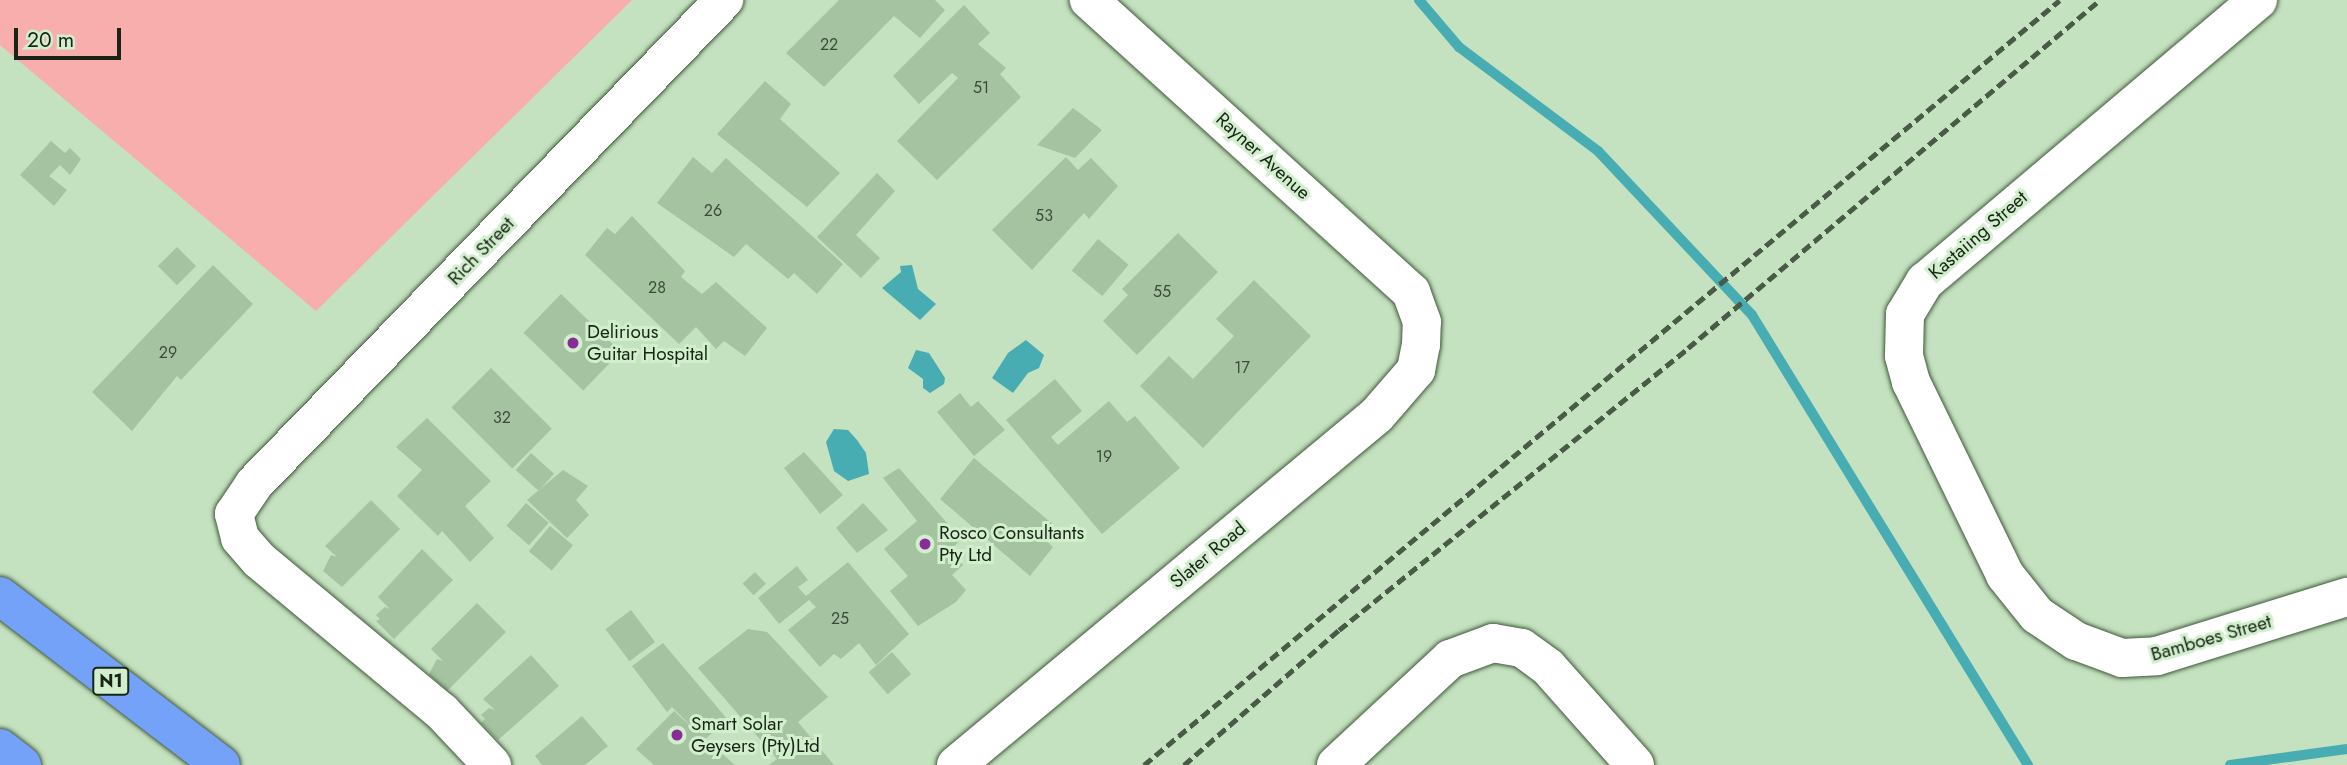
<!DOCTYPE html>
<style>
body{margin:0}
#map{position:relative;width:2347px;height:765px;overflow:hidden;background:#c4e2bf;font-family:Jost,sans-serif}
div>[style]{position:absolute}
.green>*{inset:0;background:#f7aeac}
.water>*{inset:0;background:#48acb3}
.stream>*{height:10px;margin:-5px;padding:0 5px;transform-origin:5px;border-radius:5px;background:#48acb3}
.building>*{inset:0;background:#a5c3a1;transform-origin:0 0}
.roads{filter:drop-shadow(0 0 2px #40593c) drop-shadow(0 0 2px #40593c)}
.minor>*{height:38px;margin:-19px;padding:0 19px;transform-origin:19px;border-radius:19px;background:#fff}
.highway>*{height:38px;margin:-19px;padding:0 19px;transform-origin:19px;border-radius:19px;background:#73a2f8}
.rail>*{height:5px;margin-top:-2.5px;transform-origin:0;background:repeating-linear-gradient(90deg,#495a47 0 10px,transparent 0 15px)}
.dots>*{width:19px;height:19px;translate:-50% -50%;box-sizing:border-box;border:4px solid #d1efcc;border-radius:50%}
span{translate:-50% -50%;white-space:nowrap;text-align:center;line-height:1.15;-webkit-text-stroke:6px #d1efcc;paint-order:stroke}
.number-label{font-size:16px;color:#3c4c3a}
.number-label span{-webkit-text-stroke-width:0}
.shield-label span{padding:2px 5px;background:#d1efcc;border:2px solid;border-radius:5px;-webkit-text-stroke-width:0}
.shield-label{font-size:18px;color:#192417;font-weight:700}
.street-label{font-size:19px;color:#192417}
.poi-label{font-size:19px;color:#192417}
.left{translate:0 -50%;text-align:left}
.scale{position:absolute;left:14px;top:28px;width:107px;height:32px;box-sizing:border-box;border:4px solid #192417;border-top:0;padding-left:9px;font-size:21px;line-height:24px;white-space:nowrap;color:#192417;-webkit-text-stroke:5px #d1efcc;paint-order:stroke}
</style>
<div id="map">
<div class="green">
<i style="clip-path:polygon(0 0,632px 0,316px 311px,0 45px)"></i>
</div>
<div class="water">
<i style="clip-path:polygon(912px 265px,918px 289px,936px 304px,920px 320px,882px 288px,901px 272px,900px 266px)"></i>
<i style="clip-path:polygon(1026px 340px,1044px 355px,1039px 368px,1028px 373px,1013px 393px,992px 378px,1008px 353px)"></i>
<i style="clip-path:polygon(916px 350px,929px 353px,945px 378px,944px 384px,930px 393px,923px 388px,923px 379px,908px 368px)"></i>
<i style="clip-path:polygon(834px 429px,848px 430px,857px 440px,866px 453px,869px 474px,848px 481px,834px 471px,826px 442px)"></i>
</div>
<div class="stream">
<i style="left:1419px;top:0;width:62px;rotate:49.6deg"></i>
<i style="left:1459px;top:47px;width:174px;rotate:36.8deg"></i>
<i style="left:1598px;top:151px;width:225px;rotate:46.8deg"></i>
<i style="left:1752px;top:315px;width:528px;rotate:58.48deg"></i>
<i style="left:2230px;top:765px;width:118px;rotate:-7.8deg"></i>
</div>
<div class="building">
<i style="clip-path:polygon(839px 0,935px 0,945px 10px,920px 38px,894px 16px,824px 87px,786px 53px)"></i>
<i style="clip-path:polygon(964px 5px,990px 33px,978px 44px,1006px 68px,1000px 74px,1021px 97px,937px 180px,897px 141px,958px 78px,952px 73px,919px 104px,893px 76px)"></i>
<i style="clip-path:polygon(765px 81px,791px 104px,780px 119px,840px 173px,807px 207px,717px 134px)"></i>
<i style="clip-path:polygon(1073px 108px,1102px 130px,1075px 158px,1037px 145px)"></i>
<i style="clip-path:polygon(51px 141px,65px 153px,70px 148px,81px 159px,70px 175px,60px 165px,49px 176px,67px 190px,54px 206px,20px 175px)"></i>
<i style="clip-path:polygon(693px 157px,712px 173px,726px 158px,843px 264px,817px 294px,794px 273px,788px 279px,746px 244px,734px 257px,657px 203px)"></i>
<i style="clip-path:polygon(1066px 157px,1078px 170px,1091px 158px,1118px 186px,1089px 219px,1084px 213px,1032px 270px,992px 230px)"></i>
<i style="clip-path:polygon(877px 173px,895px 191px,856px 235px,880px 258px,861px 278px,817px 237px)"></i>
<i style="clip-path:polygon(632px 216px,685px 271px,681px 277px,702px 294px,716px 282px,767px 328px,745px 356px,724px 341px,716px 349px,696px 327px,679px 344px,585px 255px,607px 228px,615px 234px)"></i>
<i style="clip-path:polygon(1178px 233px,1218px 272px,1137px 355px,1103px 321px,1128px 295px,1122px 289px)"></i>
<i style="left:1098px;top:239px;width:40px;height:41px;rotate:40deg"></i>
<i style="left:177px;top:247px;width:27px;height:27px;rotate:45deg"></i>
<i style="clip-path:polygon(213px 265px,253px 304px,181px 380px,177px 376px,132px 431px,92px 392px)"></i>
<i style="clip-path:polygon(1254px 280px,1311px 336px,1203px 448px,1140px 386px,1169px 356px,1193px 379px,1234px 336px,1216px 319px)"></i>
<i style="left:561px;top:294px;width:83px;height:54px;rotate:44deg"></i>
<i style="left:491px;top:368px;width:86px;height:56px;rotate:45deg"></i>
<i style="clip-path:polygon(1055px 379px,1082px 411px,1051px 437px,1058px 445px,1109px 401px,1127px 422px,1135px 416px,1180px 468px,1102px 534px,1006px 420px)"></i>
<i style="clip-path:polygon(960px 393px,971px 407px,978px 401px,1005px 430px,974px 456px,937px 412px)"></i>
<i style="clip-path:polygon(427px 418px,491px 481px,465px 506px,494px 538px,470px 562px,442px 531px,438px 536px,397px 496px,422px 470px,396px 447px)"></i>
<i style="clip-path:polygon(804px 452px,843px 495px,820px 514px,784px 468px)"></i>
<i style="left:531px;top:453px;width:31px;height:23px;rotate:42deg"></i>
<i style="clip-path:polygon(974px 458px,1055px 526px,1044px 539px,1053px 547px,1030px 576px,940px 499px)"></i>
<i style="clip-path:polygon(899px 468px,961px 539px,951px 550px,963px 565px,952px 575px,966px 590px,956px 602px,918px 626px,890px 591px,908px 576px,884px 549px,917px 521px,883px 478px)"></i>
<i style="clip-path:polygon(563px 470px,588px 486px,576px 500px,589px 515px,567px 538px,527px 500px)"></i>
<i style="clip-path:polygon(371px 500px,400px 529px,342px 587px,323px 571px,331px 555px,337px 557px,325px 546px)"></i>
<i style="left:526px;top:503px;width:30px;height:30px;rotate:41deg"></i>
<i style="clip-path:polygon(863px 503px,888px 530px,857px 553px,836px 528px)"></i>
<i style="left:550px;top:526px;width:30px;height:33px;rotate:40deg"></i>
<i style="clip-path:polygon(422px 549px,453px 580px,394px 639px,376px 621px,380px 619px,376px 615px,385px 607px,390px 609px,378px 597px)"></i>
<i style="clip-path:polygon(848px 562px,909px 634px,876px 665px,859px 643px,841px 659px,834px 654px,820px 667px,788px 630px,816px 607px,809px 600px,779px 624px,758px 598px,797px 566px,808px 580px,798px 587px,806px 596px)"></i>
<i style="left:755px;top:572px;width:16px;height:17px;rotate:47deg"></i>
<i style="clip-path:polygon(477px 603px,506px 632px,447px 691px,429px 674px,437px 659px,443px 661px,431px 649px)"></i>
<i style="left:631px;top:610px;width:40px;height:32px;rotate:53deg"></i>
<i style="clip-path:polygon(748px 629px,767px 632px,828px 697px,798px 722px,834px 765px,769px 765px,777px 759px,698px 668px)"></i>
<i style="clip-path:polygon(663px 643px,728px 720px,705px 739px,735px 765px,654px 765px,636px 749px,674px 711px,695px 730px,672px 707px,667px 712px,632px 666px)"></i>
<i style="left:892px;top:652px;width:29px;height:31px;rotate:49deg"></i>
<i style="clip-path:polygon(531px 655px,559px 686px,498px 740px,481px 723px,485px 719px,481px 715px,489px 708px,495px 710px,483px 699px)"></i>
<i style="clip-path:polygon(582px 716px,608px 746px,585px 765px,542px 765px,535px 756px)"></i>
</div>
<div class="roads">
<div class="minor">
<i style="left:2258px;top:0;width:436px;rotate:139.8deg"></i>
<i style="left:1925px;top:281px;width:39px;rotate:121deg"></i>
<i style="left:1905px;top:314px;width:42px;rotate:91.4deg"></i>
<i style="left:1904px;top:356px;width:27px;rotate:75deg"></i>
<i style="left:1911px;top:382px;width:215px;rotate:64deg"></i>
<i style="left:2005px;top:575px;width:51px;rotate:51.3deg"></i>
<i style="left:2037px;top:615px;width:47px;rotate:33.7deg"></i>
<i style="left:2076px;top:641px;width:49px;rotate:20.3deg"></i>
<i style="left:2122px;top:658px;width:35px;rotate:-3deg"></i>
<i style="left:2157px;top:656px;width:199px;rotate:-17.3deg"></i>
<i style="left:492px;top:765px;width:73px;rotate:-133.3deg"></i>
<i style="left:442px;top:712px;width:238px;rotate:-140.3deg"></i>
<i style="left:259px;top:560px;width:29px;rotate:-131deg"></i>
<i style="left:240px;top:538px;width:25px;rotate:-104deg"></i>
<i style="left:234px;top:514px;width:36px;rotate:-56deg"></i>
<i style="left:254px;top:484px;width:675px;rotate:-45.84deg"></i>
<i style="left:956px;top:765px;width:547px;rotate:-39.74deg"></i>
<i style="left:1377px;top:415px;width:60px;rotate:-49.1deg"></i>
<i style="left:1416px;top:370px;width:25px;rotate:-79deg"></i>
<i style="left:1421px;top:345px;width:23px;rotate:-88deg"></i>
<i style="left:1422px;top:322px;width:32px;rotate:-110deg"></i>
<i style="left:1411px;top:292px;width:435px;rotate:-137.8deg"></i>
<i style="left:1336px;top:765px;width:156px;rotate:-42.9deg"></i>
<i style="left:1450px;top:659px;width:46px;rotate:-20.4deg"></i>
<i style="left:1493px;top:643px;width:29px;rotate:10deg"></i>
<i style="left:1522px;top:648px;width:32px;rotate:36deg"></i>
<i style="left:1548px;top:667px;width:131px;rotate:48.4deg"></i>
</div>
<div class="highway">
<i style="left:0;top:596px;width:278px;rotate:37.4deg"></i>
<i style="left:0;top:748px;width:28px;rotate:38deg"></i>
</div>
</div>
<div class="rail">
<i style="left:1144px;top:765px;width:1193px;rotate:-39.87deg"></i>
<i style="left:1184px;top:765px;width:206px;rotate:-41.1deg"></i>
<i style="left:1339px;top:630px;width:449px;rotate:-38.9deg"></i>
<i style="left:1688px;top:348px;width:539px;rotate:-40.19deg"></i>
</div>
<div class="dots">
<i style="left:573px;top:343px;background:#882c97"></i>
<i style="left:925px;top:544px;background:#882c97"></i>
<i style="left:677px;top:735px;background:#882c97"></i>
</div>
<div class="number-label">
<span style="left:829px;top:45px">22</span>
<span style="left:981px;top:88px">51</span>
<span style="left:713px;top:211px">26</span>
<span style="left:1044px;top:216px">53</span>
<span style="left:657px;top:288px">28</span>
<span style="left:1162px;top:292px">55</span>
<span style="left:168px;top:353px">29</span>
<span style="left:1242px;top:368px">17</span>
<span style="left:502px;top:418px">32</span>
<span style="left:1104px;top:457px">19</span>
<span style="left:840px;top:619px">25</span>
</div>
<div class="shield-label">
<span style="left:111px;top:681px">N1</span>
</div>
<div class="street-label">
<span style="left:1263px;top:156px;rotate:42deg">Rayner Avenue</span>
<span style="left:1978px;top:235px;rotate:-41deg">Kastaiing Street</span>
<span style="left:481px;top:251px;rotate:-46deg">Rich Street</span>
<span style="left:1208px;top:555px;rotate:-40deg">Slater Road</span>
<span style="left:2211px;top:638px;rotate:-16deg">Bamboes Street</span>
</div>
<div class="poi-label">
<span class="left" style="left:587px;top:343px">Delirious<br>Guitar Hospital</span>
<span class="left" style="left:939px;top:544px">Rosco Consultants<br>Pty Ltd</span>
<span class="left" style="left:691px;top:735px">Smart Solar<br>Geysers (Pty)Ltd</span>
</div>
<div class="scale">20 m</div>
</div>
